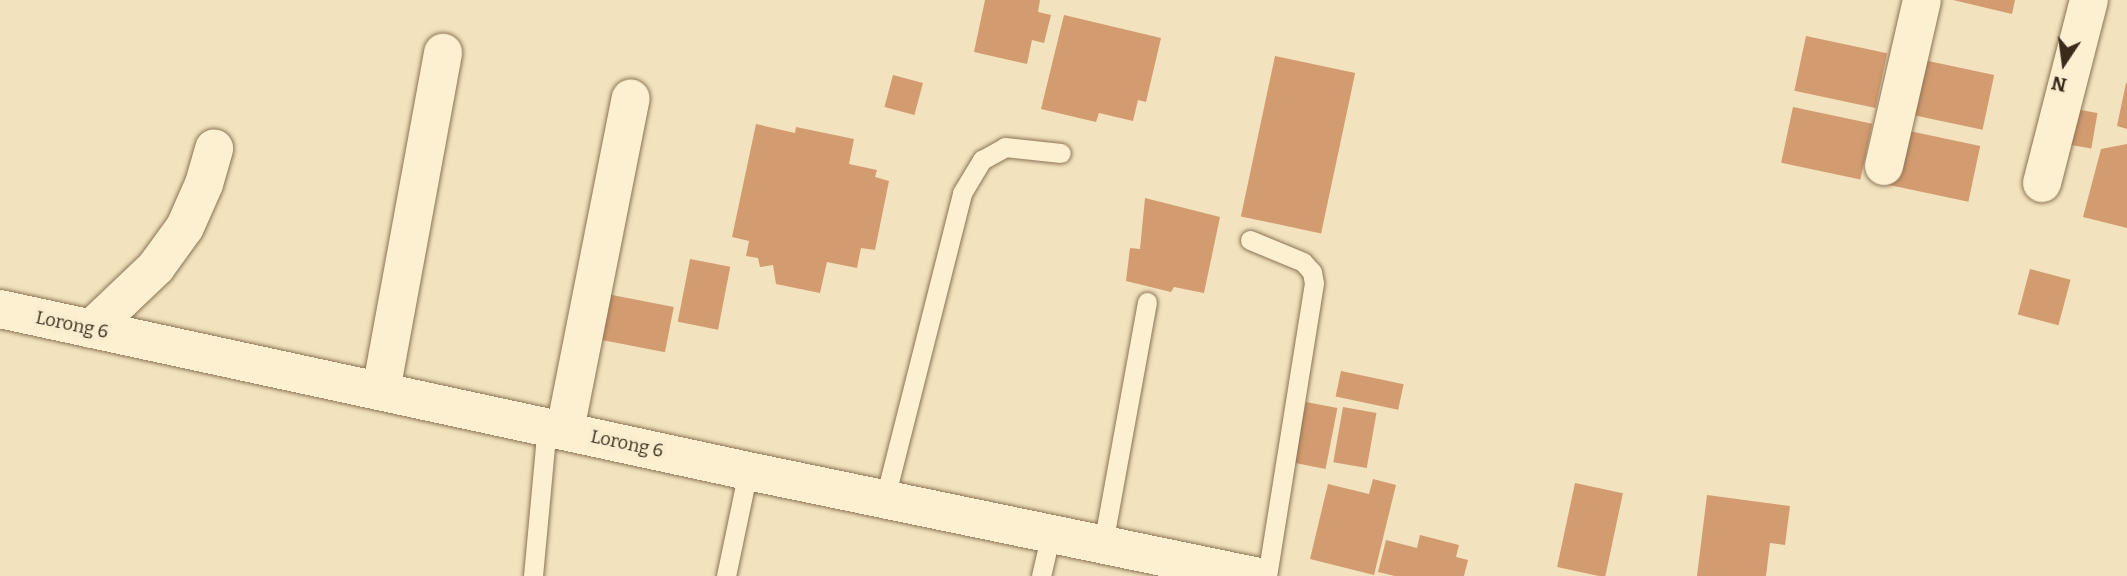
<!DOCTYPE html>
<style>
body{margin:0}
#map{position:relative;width:2127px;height:576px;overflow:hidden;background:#f2e3be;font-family:Bitter,serif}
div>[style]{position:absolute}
.building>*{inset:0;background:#d39b70;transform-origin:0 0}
.roads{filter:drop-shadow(0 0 2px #8b7355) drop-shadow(0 0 2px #8b7355)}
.lane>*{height:19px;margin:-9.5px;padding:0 9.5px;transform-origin:9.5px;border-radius:9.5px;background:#fcf0d1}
.street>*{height:38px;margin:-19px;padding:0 19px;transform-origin:19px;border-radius:19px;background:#fcf0d1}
span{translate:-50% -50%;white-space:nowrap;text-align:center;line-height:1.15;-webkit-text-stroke:7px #f8edce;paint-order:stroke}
.street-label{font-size:18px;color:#392a1b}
.north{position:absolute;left:2029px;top:28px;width:70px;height:70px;-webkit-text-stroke:5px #f8edce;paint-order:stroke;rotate:193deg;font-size:19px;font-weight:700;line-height:28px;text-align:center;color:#392a1b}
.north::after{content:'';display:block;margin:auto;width:24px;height:32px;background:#392a1b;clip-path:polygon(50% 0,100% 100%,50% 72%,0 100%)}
</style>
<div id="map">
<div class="building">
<i style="clip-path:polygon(985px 0,1040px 0,1038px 12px,1051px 15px,1044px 43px,1032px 40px,1027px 64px,974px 52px)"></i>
<i style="clip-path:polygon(1953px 0,2015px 0,2012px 14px)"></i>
<i style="clip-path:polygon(1064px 15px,1161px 38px,1146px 102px,1138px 100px,1133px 121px,1099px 113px,1096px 122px,1041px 109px)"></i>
<i style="left:1806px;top:36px;width:83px;height:56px;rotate:12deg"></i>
<i style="left:1275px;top:56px;width:82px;height:164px;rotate:12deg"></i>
<i style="left:1914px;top:58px;width:82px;height:56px;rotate:12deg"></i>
<i style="left:893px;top:75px;width:31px;height:33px;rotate:15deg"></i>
<i style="clip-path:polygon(2126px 83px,2127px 83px,2127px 129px,2117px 126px)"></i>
<i style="left:1793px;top:107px;width:81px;height:57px;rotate:12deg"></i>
<i style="left:2069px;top:108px;width:29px;height:36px;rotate:10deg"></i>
<i style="clip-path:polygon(756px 124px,795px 133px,796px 127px,854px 139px,849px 164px,877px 170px,875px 177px,889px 181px,875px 250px,861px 248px,857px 268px,827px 262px,820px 293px,776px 284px,773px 265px,760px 267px,758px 258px,746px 256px,749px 241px,732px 237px)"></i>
<i style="left:1900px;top:129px;width:82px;height:57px;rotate:12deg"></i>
<i style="clip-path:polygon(2127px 144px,2127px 228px,2083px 217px,2101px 149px)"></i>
<i style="clip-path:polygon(1145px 198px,1220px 217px,1204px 293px,1174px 287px,1171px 292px,1126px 281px,1130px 248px,1140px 249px)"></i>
<i style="left:690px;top:259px;width:41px;height:64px;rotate:11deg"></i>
<i style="left:2030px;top:269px;width:42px;height:47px;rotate:15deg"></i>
<i style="left:607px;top:294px;width:68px;height:46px;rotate:11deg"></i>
<i style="left:1341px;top:371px;width:64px;height:26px;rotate:12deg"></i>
<i style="left:1306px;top:402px;width:32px;height:62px;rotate:11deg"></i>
<i style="left:1343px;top:407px;width:34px;height:56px;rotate:10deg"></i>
<i style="clip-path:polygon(1373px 479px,1396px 485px,1374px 575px,1310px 559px,1328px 484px,1369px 494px)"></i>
<i style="left:1575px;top:483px;width:49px;height:86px;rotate:12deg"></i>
<i style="clip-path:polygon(1707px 495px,1790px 506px,1785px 545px,1770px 543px,1766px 576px,1697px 576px)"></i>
<i style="clip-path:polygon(1420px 535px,1459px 545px,1456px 557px,1468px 560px,1464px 576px,1395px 576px,1378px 572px,1386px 540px,1417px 548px)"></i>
</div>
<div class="roads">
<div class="lane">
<i style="left:1250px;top:240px;width:57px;rotate:22.5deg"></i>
<i style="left:1303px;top:262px;width:13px;rotate:48deg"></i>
<i style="left:1312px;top:272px;width:11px;rotate:80deg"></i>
<i style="left:1314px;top:283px;width:297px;rotate:99.1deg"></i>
<i style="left:885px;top:498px;width:315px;rotate:-75.8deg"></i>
<i style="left:962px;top:193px;width:39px;rotate:-59deg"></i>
<i style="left:982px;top:160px;width:26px;rotate:-29deg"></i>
<i style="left:1005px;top:147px;width:56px;rotate:6.1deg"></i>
<i style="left:1103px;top:544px;width:246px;rotate:-79.7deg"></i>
<i style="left:533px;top:576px;width:151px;rotate:-84.7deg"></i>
<i style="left:726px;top:576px;width:107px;rotate:-78.2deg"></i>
<i style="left:1041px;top:576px;width:44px;rotate:-76.9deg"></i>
</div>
<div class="street">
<i style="left:1884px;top:166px;width:170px;rotate:-77.1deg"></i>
<i style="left:2042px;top:183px;width:189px;rotate:-75.6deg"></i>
<i style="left:0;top:309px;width:765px;rotate:12.22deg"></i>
<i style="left:748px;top:471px;width:517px;rotate:11.72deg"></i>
<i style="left:91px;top:329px;width:90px;rotate:-43.6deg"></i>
<i style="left:156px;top:267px;width:49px;rotate:-54.1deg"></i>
<i style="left:185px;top:227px;width:47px;rotate:-66.2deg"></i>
<i style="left:204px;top:184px;width:37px;rotate:-74deg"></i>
<i style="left:381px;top:391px;width:344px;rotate:-79.6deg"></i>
<i style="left:565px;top:430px;width:338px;rotate:-78.8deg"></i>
</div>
</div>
<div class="street-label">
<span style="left:72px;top:325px;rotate:12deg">Lorong 6</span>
<span style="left:627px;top:444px;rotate:12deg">Lorong 6</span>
</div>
<div class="north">N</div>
</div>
